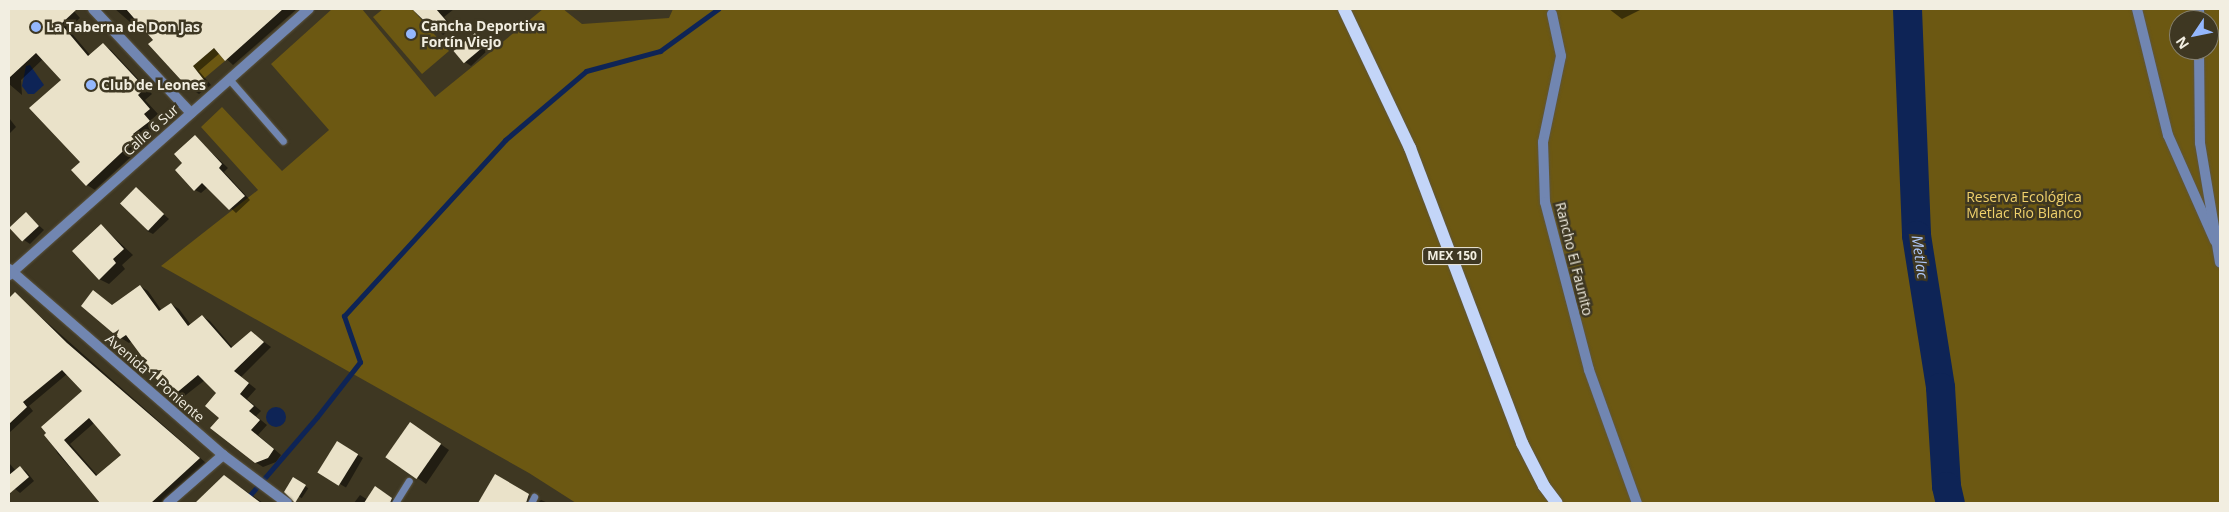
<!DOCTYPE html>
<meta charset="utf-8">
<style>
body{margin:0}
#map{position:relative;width:2229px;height:512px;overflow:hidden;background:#3e3722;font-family:"Open Sans",sans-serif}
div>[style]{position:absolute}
.green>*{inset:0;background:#6c5812;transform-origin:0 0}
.water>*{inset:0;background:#0e2456}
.round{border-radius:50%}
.shadow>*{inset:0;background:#0007;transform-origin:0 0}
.stream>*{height:5px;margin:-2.5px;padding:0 2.5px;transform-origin:2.5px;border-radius:2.5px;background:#0e2456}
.river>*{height:29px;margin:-14.5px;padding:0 14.5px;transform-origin:14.5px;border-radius:14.5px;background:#0e2456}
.building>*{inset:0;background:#eae2c9;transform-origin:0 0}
.roads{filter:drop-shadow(0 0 1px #5b5441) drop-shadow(0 0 1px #5b5441)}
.service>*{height:7px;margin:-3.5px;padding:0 3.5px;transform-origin:3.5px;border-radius:3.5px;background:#7186b1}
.minor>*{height:10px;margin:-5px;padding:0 5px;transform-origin:5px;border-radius:5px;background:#7186b1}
.tertiary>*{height:10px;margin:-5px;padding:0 5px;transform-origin:5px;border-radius:5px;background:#7186b1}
.primary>*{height:12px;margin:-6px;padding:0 6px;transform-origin:6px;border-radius:6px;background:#c3d5f8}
.dots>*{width:14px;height:14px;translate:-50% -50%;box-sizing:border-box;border:2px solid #3e3722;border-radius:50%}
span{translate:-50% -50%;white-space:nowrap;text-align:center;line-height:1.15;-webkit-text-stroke:5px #3e3722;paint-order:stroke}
.shield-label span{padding:1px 4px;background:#3e3722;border:1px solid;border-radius:4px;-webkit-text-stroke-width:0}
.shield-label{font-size:12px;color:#f2eee1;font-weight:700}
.poi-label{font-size:14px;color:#f2eee1;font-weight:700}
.left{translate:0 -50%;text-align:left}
.street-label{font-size:14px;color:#f2eee1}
.park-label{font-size:14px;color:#efd06b}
.water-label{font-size:15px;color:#adc6f7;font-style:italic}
.frame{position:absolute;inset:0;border:10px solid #f2eee1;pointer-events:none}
.north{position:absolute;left:2169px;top:10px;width:50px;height:50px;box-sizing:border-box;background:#3e3722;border:1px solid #86806e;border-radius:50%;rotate:236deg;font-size:14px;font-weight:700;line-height:20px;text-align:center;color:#f2eee1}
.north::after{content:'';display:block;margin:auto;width:18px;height:22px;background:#94b7fd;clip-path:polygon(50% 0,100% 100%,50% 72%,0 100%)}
</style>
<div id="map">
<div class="green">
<i style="clip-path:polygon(evenodd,332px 9px,362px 9px,435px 97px,543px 9px,563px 9px,582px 24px,669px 18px,673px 9px,2220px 9px,2220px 503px,576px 503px,529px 473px,161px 266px,258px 190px,201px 127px,222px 107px,282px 171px,329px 130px,271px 64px,332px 9px,2179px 20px,2209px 20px,2209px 50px,2179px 50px,2179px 20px)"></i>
<i style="clip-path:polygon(383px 9px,412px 9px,449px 51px,422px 74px,373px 17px)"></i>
<i style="left:214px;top:48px;width:17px;height:28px;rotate:50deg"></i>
</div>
<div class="water">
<i style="clip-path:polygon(30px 65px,44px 85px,34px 94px,28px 94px,22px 86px,26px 66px)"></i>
<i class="round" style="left:266px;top:407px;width:20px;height:20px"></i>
</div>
<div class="shadow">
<i style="clip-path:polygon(9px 9px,72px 9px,80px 18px,68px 29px,91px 56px,103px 45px,111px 50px,152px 94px,145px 100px,158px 114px,151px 120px,158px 126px,141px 140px,145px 144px,95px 190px,87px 185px,63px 80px,43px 59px,21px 80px,22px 95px,9px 84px)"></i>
<i style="clip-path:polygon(115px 9px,297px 9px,233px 65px,220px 53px,199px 71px,211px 85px,199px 94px,192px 90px,135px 17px,130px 22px)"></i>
<i style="clip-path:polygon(417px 9px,454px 9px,444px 17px,453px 27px,443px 35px)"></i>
<i style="clip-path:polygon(1609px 9px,1642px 9px,1622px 19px)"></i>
<i style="clip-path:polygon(475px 34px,490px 48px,471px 66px,465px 62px)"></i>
<i style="clip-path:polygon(9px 118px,16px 127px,9px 134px)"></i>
<i style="clip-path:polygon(195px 137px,228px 168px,224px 172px,250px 200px,236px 213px,208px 187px,201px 193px,195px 190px,184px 163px)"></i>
<i style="clip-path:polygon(136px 189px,169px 219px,153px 234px,147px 231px)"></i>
<i style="clip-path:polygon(26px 214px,44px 230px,30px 244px,24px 240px)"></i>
<i style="clip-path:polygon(102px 226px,133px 255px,122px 265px,125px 269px,109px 284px,99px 279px)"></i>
<i style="clip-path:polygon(140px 286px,148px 291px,162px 311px,171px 304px,179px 309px,191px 325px,202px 316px,210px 321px,233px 348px,251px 332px,271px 347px,241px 377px,256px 389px,247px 399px,261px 411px,256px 416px,267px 425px,258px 435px,281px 455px,276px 462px,263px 467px,255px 462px,221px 418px,218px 393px,205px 380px,182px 398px,174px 394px,132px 341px,129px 343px,121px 338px,82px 306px,93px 291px,113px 306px)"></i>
<i style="clip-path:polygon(evenodd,15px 294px,206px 463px,160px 503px,97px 503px,100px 501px,58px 454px,43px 428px,84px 391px,67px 374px,29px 406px,33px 411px,9px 433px,9px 299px,15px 294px,94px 423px,123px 455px,98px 476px,70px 444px,94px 423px)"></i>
<i style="clip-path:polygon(419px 429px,449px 450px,426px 484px,387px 457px)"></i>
<i style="left:337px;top:443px;width:30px;height:34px;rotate:30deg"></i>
<i style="clip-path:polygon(9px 463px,16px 471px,20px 468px,26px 471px,34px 481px,20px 493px,9px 484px)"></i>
<i style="clip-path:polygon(224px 476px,230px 480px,263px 503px,198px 503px)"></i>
<i style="clip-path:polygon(495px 476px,536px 500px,535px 503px,479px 503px)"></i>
<i style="left:294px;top:479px;width:17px;height:12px;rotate:33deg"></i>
<i style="clip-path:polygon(383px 492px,399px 503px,354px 503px,360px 495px,368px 500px)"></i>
<i style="clip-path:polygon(541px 500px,548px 503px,538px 503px)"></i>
</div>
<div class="stream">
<i style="left:243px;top:503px;width:113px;rotate:-49.3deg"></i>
<i style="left:317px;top:417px;width:70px;rotate:-52deg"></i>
<i style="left:360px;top:362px;width:49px;rotate:-109.2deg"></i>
<i style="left:344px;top:316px;width:239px;rotate:-47.5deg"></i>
<i style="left:505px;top:140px;width:106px;rotate:-40.4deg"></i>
<i style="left:586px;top:71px;width:77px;rotate:-15.1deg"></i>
<i style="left:660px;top:51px;width:72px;rotate:-35.9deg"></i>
</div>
<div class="river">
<i style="left:1907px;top:9px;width:226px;rotate:87.7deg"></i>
<i style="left:1916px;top:235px;width:154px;rotate:81deg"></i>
<i style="left:1940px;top:387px;width:99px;rotate:86.5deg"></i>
<i style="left:1946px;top:486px;width:17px;rotate:77deg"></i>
</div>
<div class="building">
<i style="clip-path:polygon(9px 9px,77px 9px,61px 24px,88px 56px,103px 43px,145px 88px,138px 95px,150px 109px,144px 114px,150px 121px,133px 134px,137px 138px,86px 186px,71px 170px,80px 162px,29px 108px,61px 80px,36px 53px,9px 78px)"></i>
<i style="clip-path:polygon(126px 9px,283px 9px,225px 61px,214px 48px,193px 66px,204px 80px,191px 91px,148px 44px,153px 40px)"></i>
<i style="clip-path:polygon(412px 9px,436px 9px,449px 24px,437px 33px)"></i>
<i style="left:475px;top:33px;width:16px;height:28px;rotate:50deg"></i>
<i style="clip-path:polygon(195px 135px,222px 164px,219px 168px,245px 196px,229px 210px,202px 183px,194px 191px,175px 170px,182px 163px,174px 154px)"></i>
<i style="left:136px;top:187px;width:39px;height:23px;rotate:44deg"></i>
<i style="left:26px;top:212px;width:19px;height:23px;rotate:47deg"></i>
<i style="clip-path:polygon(101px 224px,124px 249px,113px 259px,116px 263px,99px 280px,72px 251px)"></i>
<i style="clip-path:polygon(140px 285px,159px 311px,171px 303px,188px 326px,202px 315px,231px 348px,251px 331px,264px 342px,234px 371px,249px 383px,240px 394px,254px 406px,249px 411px,260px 420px,251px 430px,274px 449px,268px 458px,255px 463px,210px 428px,219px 418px,205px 406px,216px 393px,198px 375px,174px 395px,138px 362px,143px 358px,126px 335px,120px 339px,81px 306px,93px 290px,112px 305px)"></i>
<i style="clip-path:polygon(evenodd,15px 292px,67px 343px,200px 458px,151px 503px,100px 503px,44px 435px,46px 433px,41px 427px,82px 391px,62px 370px,23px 402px,27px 407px,9px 424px,9px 298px,15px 292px,89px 418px,121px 455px,96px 476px,64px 440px,89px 418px)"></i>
<i style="left:410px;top:422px;width:38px;height:43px;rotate:35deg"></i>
<i style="left:337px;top:441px;width:25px;height:37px;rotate:32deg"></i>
<i style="clip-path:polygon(20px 466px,29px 477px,9px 494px,9px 475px)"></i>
<i style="clip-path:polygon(495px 474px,529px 494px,526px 503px,478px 503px)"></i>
<i style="clip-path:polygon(224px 475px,261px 503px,195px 503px)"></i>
<i style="clip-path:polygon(293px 477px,306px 485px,295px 503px,284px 492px)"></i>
<i style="clip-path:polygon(375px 486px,392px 498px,390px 503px,364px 503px)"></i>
</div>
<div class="roads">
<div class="service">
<i style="left:229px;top:79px;width:82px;rotate:48.9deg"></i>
<i style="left:395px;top:503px;width:26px;rotate:-58deg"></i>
<i style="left:531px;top:503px;width:7px;rotate:-63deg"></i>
</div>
<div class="minor">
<i style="left:93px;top:9px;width:143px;rotate:46.7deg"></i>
<i style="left:2137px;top:9px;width:130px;rotate:76.2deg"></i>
<i style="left:2168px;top:135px;width:116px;rotate:66.1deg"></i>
<i style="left:1552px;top:14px;width:43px;rotate:77.9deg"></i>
<i style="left:1561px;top:56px;width:88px;rotate:101.8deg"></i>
<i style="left:1543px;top:142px;width:60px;rotate:88.1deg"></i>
<i style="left:1545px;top:202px;width:174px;rotate:75.3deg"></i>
<i style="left:1589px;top:370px;width:141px;rotate:70.2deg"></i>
<i style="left:9px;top:275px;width:401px;rotate:-41.6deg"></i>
<i style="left:168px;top:503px;width:73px;rotate:-41.1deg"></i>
</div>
<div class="tertiary">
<i style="left:2199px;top:20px;width:11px;rotate:-90deg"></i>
<i style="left:2199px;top:50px;width:93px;rotate:89.4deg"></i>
<i style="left:2200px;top:143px;width:121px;rotate:80.5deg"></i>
<i style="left:9px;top:269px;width:284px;rotate:41deg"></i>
<i style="left:223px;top:455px;width:80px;rotate:36.9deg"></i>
</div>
<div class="primary">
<i style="left:1344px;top:9px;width:154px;rotate:64.6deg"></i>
<i style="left:1410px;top:148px;width:316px;rotate:69.2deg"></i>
<i style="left:1522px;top:443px;width:48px;rotate:62.9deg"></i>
<i style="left:1544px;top:486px;width:21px;rotate:53deg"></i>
</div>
</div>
<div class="dots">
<i style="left:36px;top:27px;background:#94b7fd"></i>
<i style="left:411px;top:34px;background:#94b7fd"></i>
<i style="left:91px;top:85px;background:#94b7fd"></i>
</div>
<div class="shield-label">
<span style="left:1452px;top:256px">MEX 150</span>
</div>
<div class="poi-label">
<span class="left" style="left:421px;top:34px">Cancha Deportiva<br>Fortín Viejo</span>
<span class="left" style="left:46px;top:27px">La Taberna de Don Jas</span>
<span class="left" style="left:101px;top:85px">Club de Leones</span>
</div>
<div class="street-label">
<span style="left:151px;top:130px;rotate:-42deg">Calle 6 Sur</span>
<span style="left:1574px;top:259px;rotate:76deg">Rancho El Faunito</span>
<span style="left:155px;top:378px;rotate:41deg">Avenida 1 Poniente</span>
</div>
<div class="park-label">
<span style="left:2024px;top:205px">Reserva Ecológica<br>Metlac Río Blanco</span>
</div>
<div class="water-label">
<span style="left:1920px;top:257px;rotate:82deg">Metlac</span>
</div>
<div class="frame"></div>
<div class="north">N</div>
</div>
